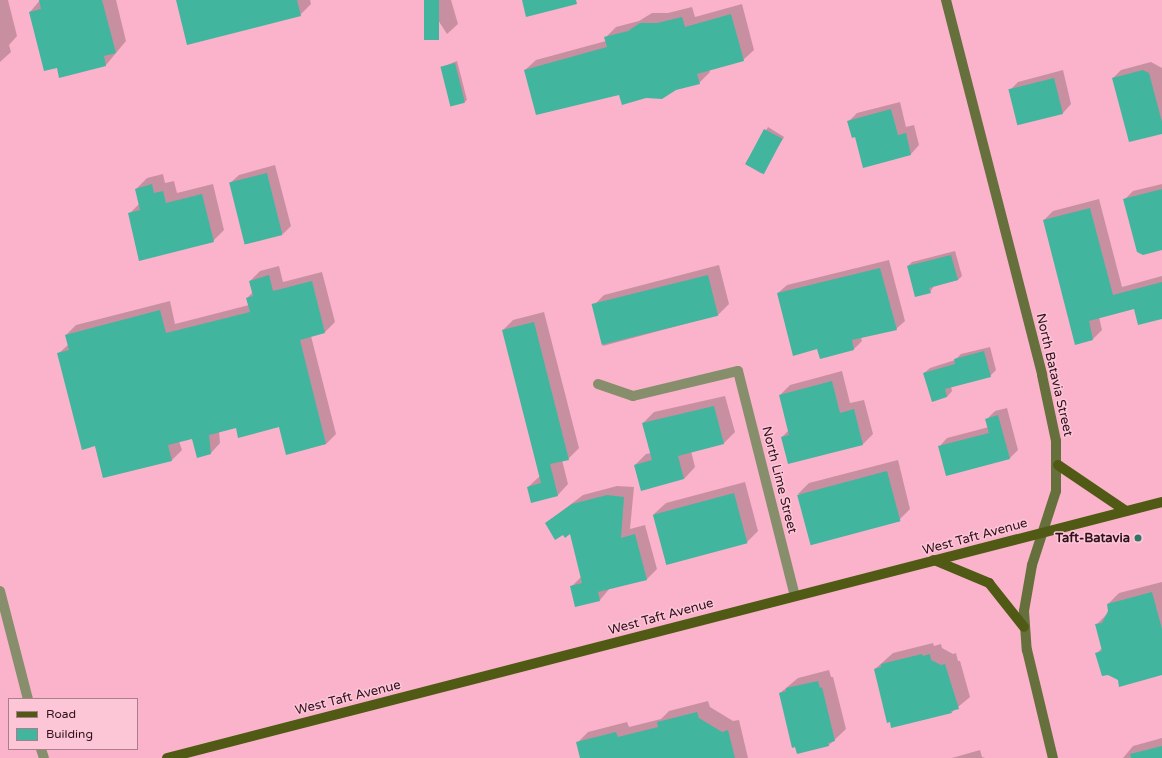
<!DOCTYPE html>
<style>
body{margin:0}
#map{position:relative;width:1162px;height:758px;overflow:hidden;background:#fab3ca;font-family:"Varela Round",sans-serif}
div>[style]{position:absolute}
.shadow>*{inset:0;background:#0003;transform-origin:0 0}
.building>*{inset:0;background:#42b59f;transform-origin:0 0}
.street>*{height:10px;margin:-5px;padding:0 5px;transform-origin:5px;border-radius:5px;background:#868e6c}
.secondary>*{height:10px;margin:-5px;padding:0 5px;transform-origin:5px;border-radius:5px;background:#66703d}
.primary>*{height:10px;margin:-5px;padding:0 5px;transform-origin:5px;border-radius:5px;background:#505a15}
.dots>*{width:11px;height:11px;translate:-50% -50%;box-sizing:border-box;border:2px solid #fcc6d7;border-radius:50%}
span{translate:-50% -50%;white-space:nowrap;text-align:center;line-height:1.15;-webkit-text-stroke:3px #fcc6d7;paint-order:stroke}
.street-label{font-size:13px;color:#30101c}
.poi-label{font-size:13px;color:#30101c;font-weight:700}
.right{translate:-100% -50%;text-align:right}
.legend{position:absolute;left:8px;top:698px;width:130px;height:52px;box-sizing:border-box;background:#fcc6d7;border:1px solid #aa7d8c;margin:0;padding:5px 7px;list-style:none;font-size:12px;color:#30101c}
.legend li{display:flex;align-items:center;gap:8px;height:20px}
.legend b{width:20px;border:1px solid #aa7d8c}
</style>
<div id="map">
<div class="shadow">
<i style="clip-path:polygon(0 0,8px 0,17px 36px,9px 45px,11px 52px,0 62px)"></i>
<i style="clip-path:polygon(40px 0,116px 0,126px 41px,106px 65px,57px 67px,30px 12px)"></i>
<i style="clip-path:polygon(177px 0,310px 0,311px 4px,300px 15px)"></i>
<i style="clip-path:polygon(425px 0,451px 0,458px 24px,447px 34px)"></i>
<i style="clip-path:polygon(742px 4px,754px 50px,743px 60px,709px 69px,710px 72px,699px 83px,620px 93px,525px 70px,536px 60px,606px 41px,605px 38px,616px 27px,639px 21px,652px 13px,668px 13px,692px 7px,695px 17px)"></i>
<i style="clip-path:polygon(457px 61px,467px 100px,464px 102px,442px 67px)"></i>
<i style="clip-path:polygon(1151px 62px,1162px 68px,1162px 132px,1113px 78px,1121px 70px)"></i>
<i style="clip-path:polygon(1063px 70px,1071px 104px,1063px 113px,1018px 124px,1010px 90px,1018px 82px)"></i>
<i style="clip-path:polygon(900px 102px,906px 127px,914px 125px,919px 145px,911px 154px,864px 166px,856px 136px,848px 122px,857px 113px)"></i>
<i style="left:768px;top:127px;width:19px;height:43px;rotate:32deg"></i>
<i style="clip-path:polygon(275px 165px,291px 226px,283px 234px,230px 183px,239px 175px)"></i>
<i style="clip-path:polygon(163px 174px,165px 183px,174px 181px,177px 193px,213px 184px,224px 230px,213px 241px,129px 214px,140px 203px,136px 189px,147px 178px)"></i>
<i style="clip-path:polygon(1162px 184px,1162px 249px,1124px 200px,1133px 191px)"></i>
<i style="clip-path:polygon(1099px 199px,1122px 287px,1162px 276px,1162px 318px,1134px 308px,1099px 317px,1102px 330px,1093px 339px,1076px 343px,1044px 220px,1053px 211px)"></i>
<i style="clip-path:polygon(955px 251px,962px 276px,958px 280px,934px 286px,930px 292px,908px 266px,912px 262px)"></i>
<i style="clip-path:polygon(889px 260px,905px 321px,896px 329px,861px 337px,862px 341px,854px 349px,818px 348px,778px 293px,787px 285px)"></i>
<i style="clip-path:polygon(719px 265px,729px 304px,718px 315px,603px 346px,593px 306px,604px 295px)"></i>
<i style="clip-path:polygon(279px 266px,283px 282px,322px 272px,335px 322px,325px 332px,311px 336px,336px 434px,326px 444px,287px 454px,280px 426px,237px 427px,219px 431px,220px 443px,211px 453px,193px 438px,179px 441px,182px 450px,172px 460px,103px 477px,95px 445px,58px 354px,69px 344px,66px 335px,76px 325px,170px 301px,175px 324px,249px 305px,247px 298px,253px 292px,250px 281px,260px 271px)"></i>
<i style="clip-path:polygon(544px 312px,579px 448px,568px 459px,562px 460px,568px 484px,558px 495px,531px 501px,528px 487px,540px 476px,503px 330px,513px 320px)"></i>
<i style="clip-path:polygon(990px 347px,996px 370px,990px 376px,951px 386px,952px 391px,947px 397px,924px 373px,930px 368px,955px 360px,961px 354px)"></i>
<i style="clip-path:polygon(842px 371px,850px 403px,864px 400px,873px 434px,863px 444px,782px 437px,789px 430px,780px 395px,790px 385px)"></i>
<i style="clip-path:polygon(725px 396px,735px 432px,724px 443px,691px 451px,695px 467px,684px 479px,635px 465px,646px 454px,651px 453px,643px 423px,654px 412px)"></i>
<i style="clip-path:polygon(1007px 408px,1018px 450px,1010px 458px,939px 447px,947px 438px,989px 427px,987px 419px,995px 411px)"></i>
<i style="clip-path:polygon(898px 460px,910px 509px,899px 520px,798px 494px,809px 483px)"></i>
<i style="clip-path:polygon(745px 482px,758px 531px,747px 542px,654px 514px,666px 503px)"></i>
<i style="clip-path:polygon(617px 486px,634px 487px,630px 529px,645px 525px,657px 569px,647px 579px,610px 588px,600px 600px,576px 606px,571px 587px,582px 576px,571px 533px,546px 523px,583px 495px)"></i>
<i style="clip-path:polygon(1162px 582px,1162px 674px,1118px 680px,1097px 653px,1102px 648px,1096px 625px,1108px 613px,1108px 604px,1119px 593px)"></i>
<i style="clip-path:polygon(933px 643px,934px 646px,941px 644px,942px 648px,953px 654px,956px 653px,958px 661px,960px 661px,970px 697px,952px 712px,875px 669px,893px 653px)"></i>
<i style="clip-path:polygon(829px 670px,831px 677px,833px 677px,846px 729px,828px 746px,780px 693px,798px 678px)"></i>
<i style="clip-path:polygon(708px 701px,710px 707px,733px 721px,739px 720px,748px 758px,581px 758px,577px 743px,588px 732px,627px 722px,629px 727px,661px 719px,669px 711px)"></i>
<i style="clip-path:polygon(1162px 738px,1162px 758px,1123px 758px,1133px 746px)"></i>
<i style="clip-path:polygon(980px 750px,982px 757px,985px 758px,952px 758px)"></i>
</div>
<div class="building">
<i style="clip-path:polygon(39px 0,102px 0,116px 53px,104px 56px,106px 66px,59px 78px,57px 68px,44px 71px,29px 12px,41px 9px)"></i>
<i style="clip-path:polygon(176px 0,297px 0,301px 16px,187px 45px)"></i>
<i style="left:424px;top:0;width:15px;height:40px"></i>
<i style="clip-path:polygon(522px 0,576px 0,577px 4px,526px 17px)"></i>
<i style="clip-path:polygon(731px 14px,744px 61px,697px 74px,700px 84px,676px 90px,662px 99px,646px 98px,622px 105px,619px 95px,536px 115px,524px 70px,607px 47px,604px 37px,628px 31px,640px 23px,657px 23px,682px 17px,685px 27px)"></i>
<i style="left:455px;top:63px;width:41px;height:15px;rotate:76deg"></i>
<i style="clip-path:polygon(1143px 70px,1149px 73px,1162px 122px,1162px 134px,1129px 142px,1112px 78px)"></i>
<i style="left:1054px;top:78px;width:37px;height:47px;rotate:76deg"></i>
<i style="clip-path:polygon(891px 109px,898px 135px,906px 133px,911px 155px,863px 168px,855px 137px,852px 138px,847px 121px)"></i>
<i style="left:764px;top:129px;width:21px;height:40px;rotate:28deg"></i>
<i style="left:267px;top:173px;width:64px;height:39px;rotate:76deg"></i>
<i style="clip-path:polygon(152px 184px,154px 193px,163px 191px,166px 203px,202px 194px,214px 242px,139px 261px,128px 213px,140px 210px,135px 189px)"></i>
<i style="clip-path:polygon(1162px 189px,1162px 250px,1143px 255px,1137px 252px,1123px 199px)"></i>
<i style="clip-path:polygon(1090px 208px,1113px 295px,1162px 282px,1162px 319px,1138px 325px,1134px 309px,1089px 321px,1093px 340px,1075px 345px,1043px 220px)"></i>
<i style="clip-path:polygon(951px 255px,958px 280px,929px 288px,931px 293px,915px 297px,907px 266px)"></i>
<i style="clip-path:polygon(880px 268px,897px 330px,852px 340px,854px 350px,820px 359px,817px 349px,793px 356px,777px 293px)"></i>
<i style="clip-path:polygon(269px 275px,273px 291px,312px 281px,325px 333px,300px 340px,326px 444px,286px 455px,279px 427px,238px 438px,236px 428px,209px 435px,211px 454px,197px 458px,192px 439px,168px 445px,172px 461px,103px 478px,95px 446px,82px 450px,57px 353px,69px 350px,65px 335px,160px 310px,166px 333px,250px 312px,246px 298px,253px 296px,249px 281px)"></i>
<i style="left:708px;top:275px;width:42px;height:120px;rotate:76deg"></i>
<i style="clip-path:polygon(534px 322px,569px 460px,550px 464px,558px 496px,531px 503px,527px 487px,541px 483px,502px 330px)"></i>
<i style="clip-path:polygon(984px 351px,991px 377px,945px 389px,947px 397px,932px 402px,923px 373px,955px 364px,954px 359px)"></i>
<i style="clip-path:polygon(832px 381px,840px 413px,854px 409px,863px 445px,788px 464px,781px 437px,789px 435px,779px 395px)"></i>
<i style="clip-path:polygon(714px 406px,724px 444px,678px 456px,684px 479px,641px 491px,634px 465px,652px 460px,642px 423px)"></i>
<i style="clip-path:polygon(998px 415px,1010px 459px,946px 476px,938px 446px,989px 433px,985px 419px)"></i>
<i style="left:887px;top:471px;width:52px;height:93px;rotate:75deg"></i>
<i style="left:734px;top:493px;width:52px;height:84px;rotate:75deg"></i>
<i style="clip-path:polygon(607px 495px,624px 497px,621px 538px,635px 534px,647px 580px,598px 592px,600px 601px,575px 607px,570px 586px,582px 583px,570px 534px,565px 538px,563px 535px,555px 540px,545px 523px,572px 504px)"></i>
<i style="clip-path:polygon(1152px 592px,1162px 629px,1162px 675px,1119px 687px,1118px 680px,1108px 675px,1102px 676px,1095px 653px,1102px 651px,1095px 624px,1102px 623px,1108px 611px,1107px 604px)"></i>
<i style="clip-path:polygon(922px 654px,923px 656px,930px 654px,931px 660px,941px 665px,945px 664px,959px 709px,951px 711px,952px 713px,891px 728px,890px 722px,887px 723px,874px 669px,881px 667px,881px 664px)"></i>
<i style="clip-path:polygon(818px 681px,820px 688px,822px 687px,835px 741px,828px 743px,829px 746px,797px 754px,795px 747px,792px 748px,779px 693px,786px 691px,786px 688px)"></i>
<i style="clip-path:polygon(697px 712px,699px 718px,722px 732px,728px 730px,735px 758px,580px 758px,576px 742px,616px 732px,618px 737px,658px 727px,657px 722px)"></i>
<i style="clip-path:polygon(1162px 746px,1162px 758px,1131px 758px,1130px 754px)"></i>
</div>
<div class="street">
<i style="left:598px;top:384px;width:37px;rotate:19deg"></i>
<i style="left:633px;top:396px;width:108px;rotate:-13.4deg"></i>
<i style="left:738px;top:371px;width:232px;rotate:75.8deg"></i>
<i style="left:0;top:591px;width:112px;rotate:75.5deg"></i>
<i style="left:41px;top:749px;width:9px;rotate:72deg"></i>
</div>
<div class="secondary">
<i style="left:946px;top:0;width:387px;rotate:75.6deg"></i>
<i style="left:1042px;top:375px;width:67px;rotate:78deg"></i>
<i style="left:1056px;top:441px;width:50px;rotate:90deg"></i>
<i style="left:1056px;top:491px;width:78px;rotate:108deg"></i>
<i style="left:1032px;top:565px;width:47px;rotate:99.9deg"></i>
<i style="left:1024px;top:611px;width:39px;rotate:86deg"></i>
<i style="left:1027px;top:650px;width:111px;rotate:76.5deg"></i>
</div>
<div class="primary">
<i style="left:1058px;top:465px;width:82px;rotate:34.1deg"></i>
<i style="left:934px;top:560px;width:60px;rotate:22.7deg"></i>
<i style="left:989px;top:583px;width:56px;rotate:51.5deg"></i>
<i style="left:167px;top:758px;width:1027px;rotate:-14.43deg"></i>
</div>
<div class="dots">
<i style="left:1138px;top:538px;background:#307466"></i>
</div>
<div class="street-label">
<span style="left:1054px;top:375px;rotate:77deg">North Batavia Street</span>
<span style="left:779px;top:480px;rotate:76deg">North Lime Street</span>
<span style="left:975px;top:537px;rotate:-15deg">West Taft Avenue</span>
<span style="left:661px;top:617px;rotate:-15deg">West Taft Avenue</span>
<span style="left:348px;top:698px;rotate:-14deg">West Taft Avenue</span>
</div>
<div class="poi-label">
<span class="right" style="left:1130px;top:538px">Taft-Batavia</span>
</div>
<ul class="legend">
<li><b style="height:5px;background:#505a15"></b>Road</li>
<li><b style="height:11px;background:#42b59f"></b>Building</li>
</ul>
</div>
